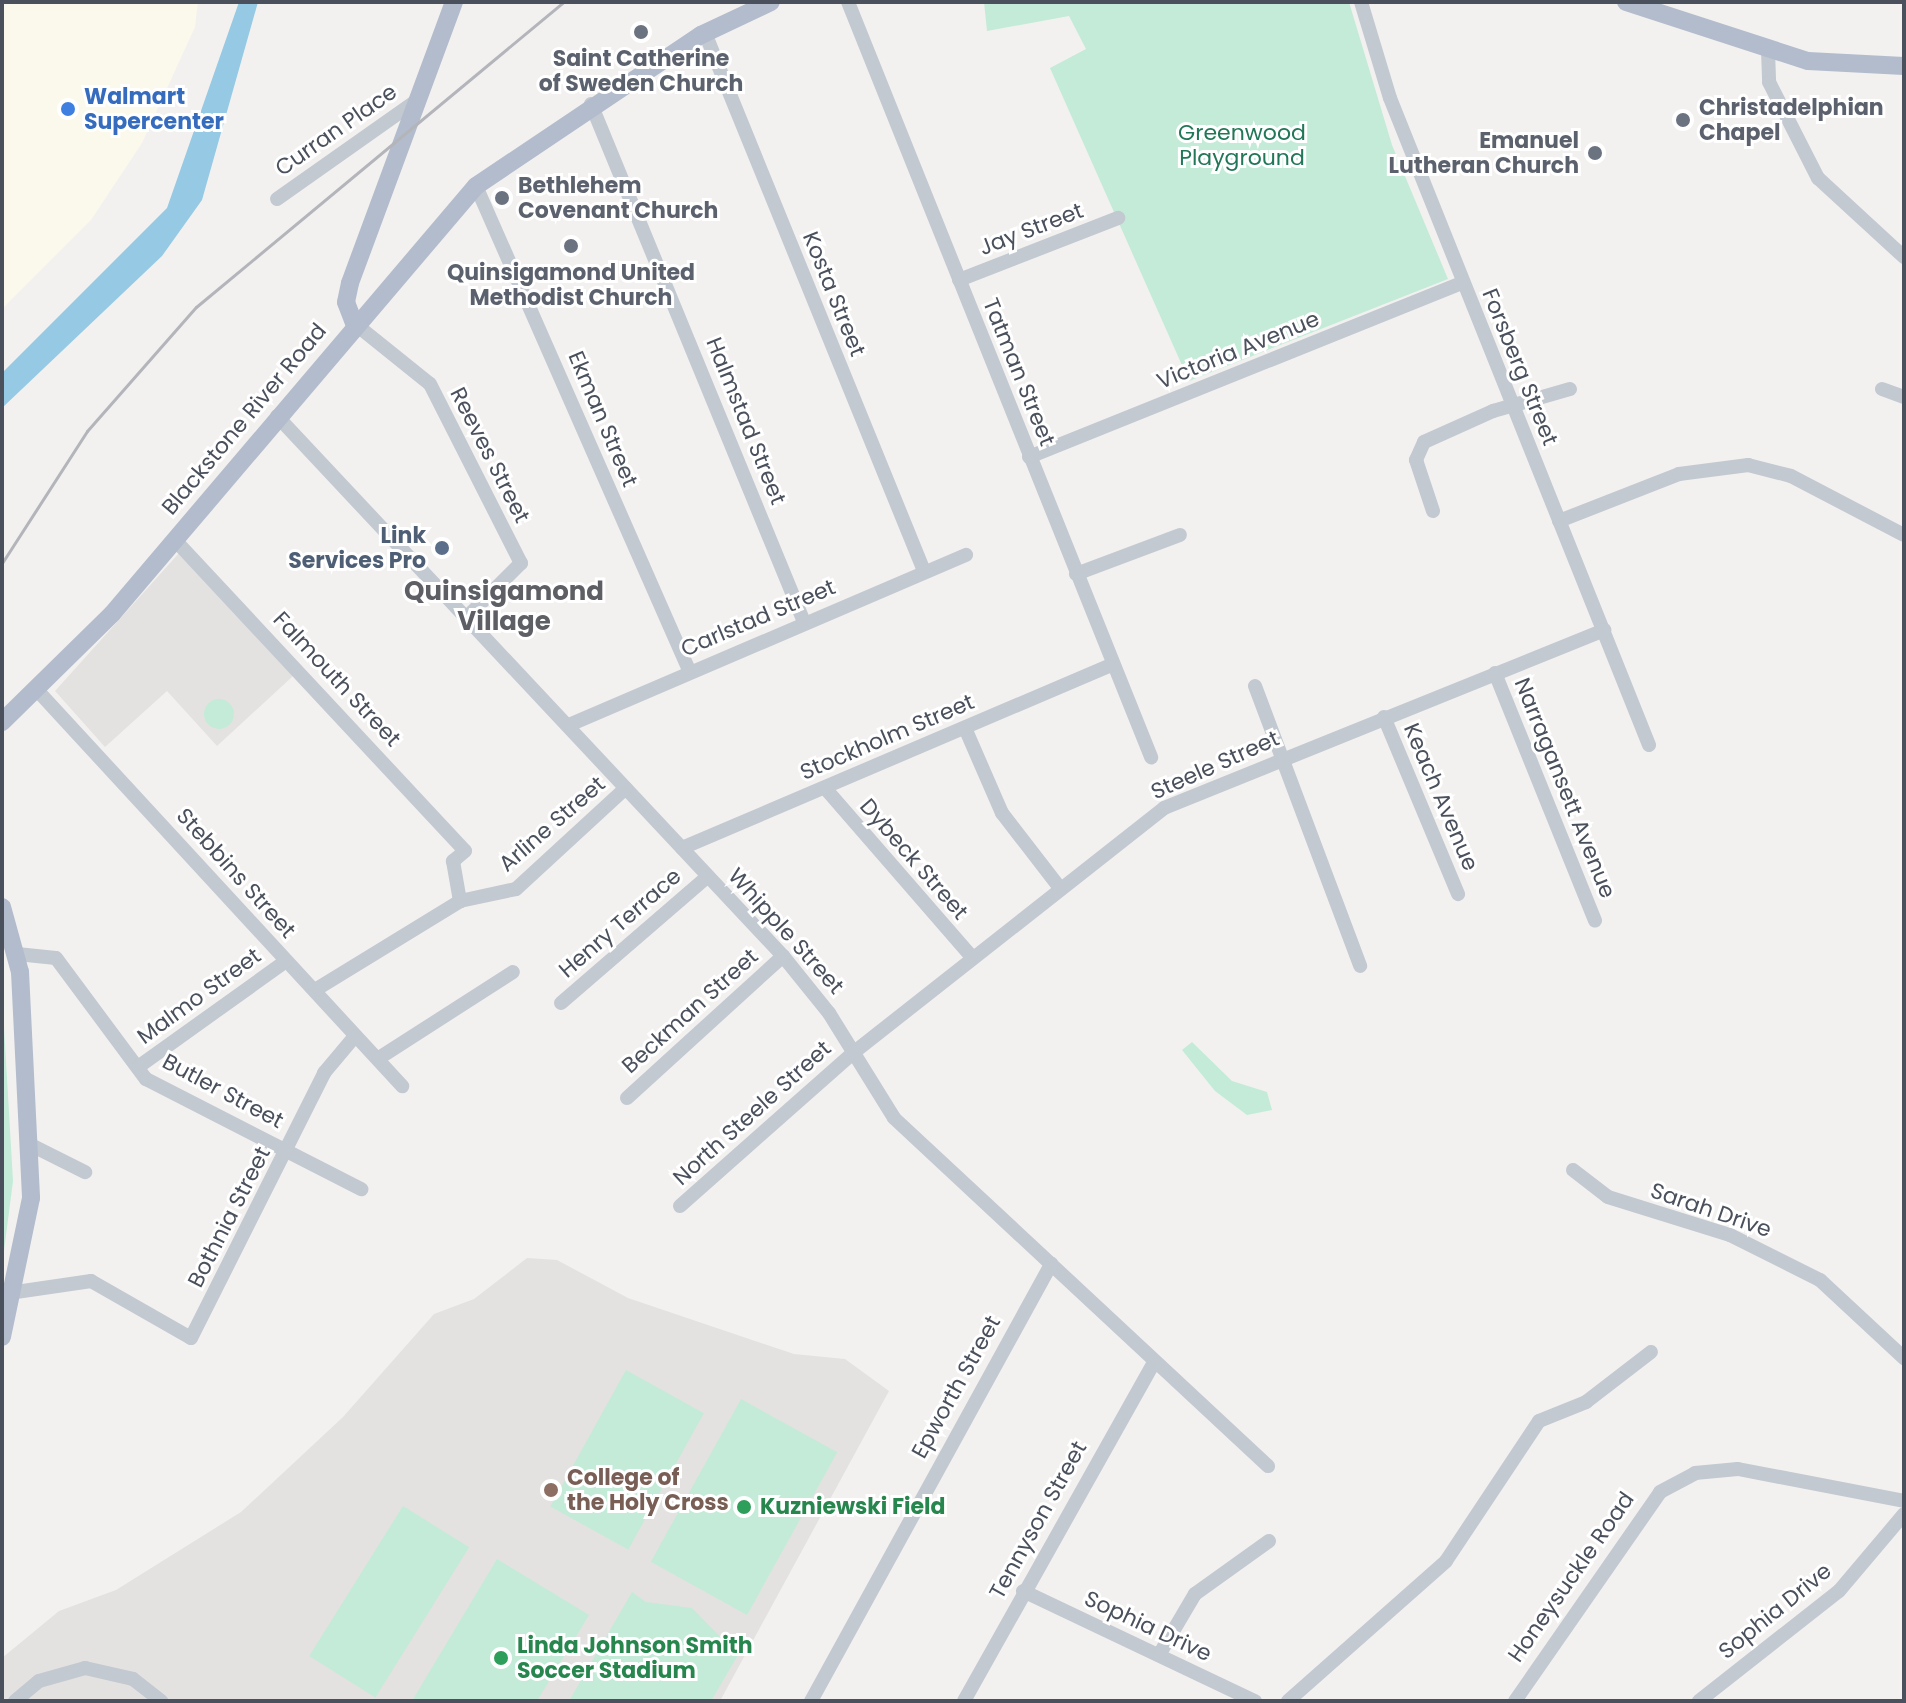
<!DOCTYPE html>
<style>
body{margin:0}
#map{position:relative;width:1906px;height:1703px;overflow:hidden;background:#f2f1f0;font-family:Poppins,sans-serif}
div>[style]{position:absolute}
.commercial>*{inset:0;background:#fbf8ec}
.education>*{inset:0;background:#e3e2e1}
.green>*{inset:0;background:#c3ebd8;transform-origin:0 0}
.round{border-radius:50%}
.water>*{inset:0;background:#95c9e4}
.minor>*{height:14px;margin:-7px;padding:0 7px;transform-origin:7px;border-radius:7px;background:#c2c9d0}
.major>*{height:18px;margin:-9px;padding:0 9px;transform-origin:9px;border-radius:9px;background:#b3bccc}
.rail>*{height:3px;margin:-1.5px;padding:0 1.5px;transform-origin:1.5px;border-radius:1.5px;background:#b3b5ba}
.dots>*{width:22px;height:22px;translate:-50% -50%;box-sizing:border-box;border:4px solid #fff;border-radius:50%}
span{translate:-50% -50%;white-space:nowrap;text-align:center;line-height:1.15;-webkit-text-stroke:6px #fff;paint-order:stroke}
.worship-label{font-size:22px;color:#5b616d;font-weight:700}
.left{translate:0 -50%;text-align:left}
.right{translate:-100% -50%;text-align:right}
.shop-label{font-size:22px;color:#366cbe;font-weight:700}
.street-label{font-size:22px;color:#4a515c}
.park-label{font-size:22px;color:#217757}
.service-label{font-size:22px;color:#4e5e75;font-weight:700}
.education-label{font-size:22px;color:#785e54;font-weight:700}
.leisure-label{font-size:22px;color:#27864d;font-weight:700}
.quarter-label{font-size:26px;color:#5d5f64;font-weight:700}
.frame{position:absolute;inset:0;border:4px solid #4a515c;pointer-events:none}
</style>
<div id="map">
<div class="commercial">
<i style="clip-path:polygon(2px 2px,198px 2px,195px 27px,142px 143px,91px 220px,2px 309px)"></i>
</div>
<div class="education">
<i style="clip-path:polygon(180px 552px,293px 676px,217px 746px,167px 691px,105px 747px,55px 691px)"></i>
<i style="clip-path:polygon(527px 1258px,557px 1260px,628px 1298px,794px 1354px,845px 1359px,889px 1391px,720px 1701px,2px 1701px,2px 1658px,59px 1611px,116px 1590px,241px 1512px,343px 1417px,434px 1314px,474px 1299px)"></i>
</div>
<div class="green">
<i style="clip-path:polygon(984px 2px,1349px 2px,1392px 145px,1448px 279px,1189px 381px,1050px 68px,1086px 49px,1069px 16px,987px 31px)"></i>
<i class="round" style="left:204px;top:699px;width:30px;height:30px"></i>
<i style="clip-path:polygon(2px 993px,13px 1181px,2px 1266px)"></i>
<i style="clip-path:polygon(1192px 1042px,1232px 1081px,1267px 1092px,1272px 1110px,1247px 1115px,1215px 1091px,1182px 1050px)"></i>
<i style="left:626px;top:1370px;width:89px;height:156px;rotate:29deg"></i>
<i style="left:741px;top:1399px;width:110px;height:186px;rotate:29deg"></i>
<i style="left:403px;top:1506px;width:78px;height:177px;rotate:32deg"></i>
<i style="clip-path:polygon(497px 1559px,589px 1615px,537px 1701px,412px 1701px)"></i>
<i style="clip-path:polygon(632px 1592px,646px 1602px,692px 1608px,738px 1655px,711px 1701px,569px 1701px)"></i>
</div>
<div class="water">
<i style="clip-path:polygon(239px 2px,258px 2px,202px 200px,162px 256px,2px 408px,2px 373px,167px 208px)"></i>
</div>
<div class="minor">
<i style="left:848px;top:2px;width:814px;rotate:68.13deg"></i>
<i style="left:1361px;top:2px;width:100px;rotate:73.2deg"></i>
<i style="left:1390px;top:98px;width:697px;rotate:68.18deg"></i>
<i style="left:705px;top:33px;width:581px;rotate:67.85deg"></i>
<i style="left:1768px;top:50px;width:32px;rotate:88deg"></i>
<i style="left:1769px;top:82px;width:108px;rotate:63deg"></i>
<i style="left:1818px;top:178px;width:117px;rotate:42.6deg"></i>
<i style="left:591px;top:104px;width:560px;rotate:67.65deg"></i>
<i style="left:476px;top:186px;width:529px;rotate:66.25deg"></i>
<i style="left:277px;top:199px;width:175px;rotate:-35.2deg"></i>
<i style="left:959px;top:280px;width:171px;rotate:-21.3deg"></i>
<i style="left:354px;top:323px;width:97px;rotate:38.8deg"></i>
<i style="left:430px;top:384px;width:201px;rotate:63.1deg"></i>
<i style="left:521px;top:563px;width:76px;rotate:135deg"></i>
<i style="left:1882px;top:389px;width:23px;rotate:20deg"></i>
<i style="left:277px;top:416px;width:740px;rotate:46.86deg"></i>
<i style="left:783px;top:956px;width:73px;rotate:51.1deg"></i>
<i style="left:829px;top:1013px;width:123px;rotate:58.2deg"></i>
<i style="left:894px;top:1118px;width:511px;rotate:42.94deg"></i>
<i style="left:1029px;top:457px;width:467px;rotate:-21.9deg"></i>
<i style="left:1433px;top:511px;width:54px;rotate:-108.4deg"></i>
<i style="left:1416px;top:460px;width:20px;rotate:-66deg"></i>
<i style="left:1424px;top:442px;width:76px;rotate:-24.2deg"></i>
<i style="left:1493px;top:411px;width:80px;rotate:-15.9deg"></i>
<i style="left:1559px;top:521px;width:129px;rotate:-21.4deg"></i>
<i style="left:1679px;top:474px;width:70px;rotate:-7.4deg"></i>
<i style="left:1748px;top:465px;width:44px;rotate:14.3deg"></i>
<i style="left:1791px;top:476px;width:127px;rotate:27.6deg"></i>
<i style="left:175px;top:540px;width:425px;rotate:47deg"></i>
<i style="left:465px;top:851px;width:16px;rotate:140deg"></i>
<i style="left:453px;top:861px;width:41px;rotate:80.1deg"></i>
<i style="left:1076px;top:574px;width:111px;rotate:-20.6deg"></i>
<i style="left:1495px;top:673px;width:267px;rotate:68deg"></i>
<i style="left:1255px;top:686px;width:299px;rotate:69.4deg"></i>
<i style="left:37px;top:690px;width:539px;rotate:47.33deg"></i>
<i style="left:1384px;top:717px;width:192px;rotate:67.3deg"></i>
<i style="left:569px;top:725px;width:432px;rotate:-23.2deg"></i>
<i style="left:965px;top:728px;width:93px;rotate:66.5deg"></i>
<i style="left:1002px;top:813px;width:95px;rotate:52.3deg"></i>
<i style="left:825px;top:788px;width:224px;rotate:49deg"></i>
<i style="left:682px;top:848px;width:464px;rotate:-23.1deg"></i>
<i style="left:17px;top:954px;width:39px;rotate:6deg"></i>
<i style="left:56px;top:958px;width:151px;rotate:53.4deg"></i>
<i style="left:146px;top:1079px;width:242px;rotate:27.1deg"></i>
<i style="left:315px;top:990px;width:170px;rotate:-31.5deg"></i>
<i style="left:460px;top:901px;width:57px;rotate:-12.1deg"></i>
<i style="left:516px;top:889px;width:149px;rotate:-42.6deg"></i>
<i style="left:561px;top:1003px;width:194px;rotate:-40.8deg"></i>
<i style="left:379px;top:1058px;width:159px;rotate:-32.7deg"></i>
<i style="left:138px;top:1067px;width:182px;rotate:-35.6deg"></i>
<i style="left:627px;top:1098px;width:211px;rotate:-42.3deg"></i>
<i style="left:29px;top:1144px;width:63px;rotate:26.6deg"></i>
<i style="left:1573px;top:1170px;width:44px;rotate:37.6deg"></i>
<i style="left:1608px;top:1197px;width:128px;rotate:17.3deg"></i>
<i style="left:1730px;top:1235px;width:101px;rotate:26.6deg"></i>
<i style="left:1820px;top:1280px;width:115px;rotate:42.9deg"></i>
<i style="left:680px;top:1206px;width:231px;rotate:-41.5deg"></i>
<i style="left:853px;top:1053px;width:396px;rotate:-38.2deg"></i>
<i style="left:1164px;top:808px;width:475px;rotate:-22deg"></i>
<i style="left:16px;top:1292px;width:76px;rotate:-8.3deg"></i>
<i style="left:91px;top:1281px;width:115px;rotate:29.7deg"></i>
<i style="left:191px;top:1338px;width:297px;rotate:-63.3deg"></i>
<i style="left:324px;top:1073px;width:48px;rotate:-50deg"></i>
<i style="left:1023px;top:1591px;width:257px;rotate:25.4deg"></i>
<i style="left:1159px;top:1655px;width:71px;rotate:-59.5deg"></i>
<i style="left:1195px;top:1594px;width:91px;rotate:-35.6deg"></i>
<i style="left:15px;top:1701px;width:31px;rotate:-40deg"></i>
<i style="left:39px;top:1681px;width:48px;rotate:-15.8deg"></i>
<i style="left:85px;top:1668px;width:49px;rotate:12.9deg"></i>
<i style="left:133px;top:1679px;width:36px;rotate:38deg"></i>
<i style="left:811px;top:1701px;width:499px;rotate:-61.2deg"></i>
<i style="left:964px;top:1701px;width:389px;rotate:-60.7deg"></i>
<i style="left:1288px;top:1701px;width:211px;rotate:-41.5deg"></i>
<i style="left:1446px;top:1561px;width:168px;rotate:-56.4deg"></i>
<i style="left:1539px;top:1421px;width:51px;rotate:-22deg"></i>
<i style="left:1586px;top:1402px;width:82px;rotate:-37.6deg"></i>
<i style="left:1515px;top:1701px;width:254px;rotate:-55.2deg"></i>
<i style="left:1660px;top:1492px;width:40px;rotate:-28deg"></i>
<i style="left:1695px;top:1473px;width:43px;rotate:-5.3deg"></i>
<i style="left:1738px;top:1469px;width:169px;rotate:10.9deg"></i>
<i style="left:1699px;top:1701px;width:178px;rotate:-38.2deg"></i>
<i style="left:1839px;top:1591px;width:101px;rotate:-49.8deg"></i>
</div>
<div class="major">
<i style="left:1626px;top:2px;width:191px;rotate:18deg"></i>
<i style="left:1808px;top:61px;width:96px;rotate:3deg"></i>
<i style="left:354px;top:323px;width:22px;rotate:-111deg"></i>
<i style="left:346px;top:302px;width:19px;rotate:-78deg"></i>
<i style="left:350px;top:283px;width:300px;rotate:-69.7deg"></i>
<i style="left:2px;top:722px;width:154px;rotate:-44.5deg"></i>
<i style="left:112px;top:614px;width:562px;rotate:-49.62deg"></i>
<i style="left:476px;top:186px;width:271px;rotate:-33.9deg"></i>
<i style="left:701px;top:35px;width:77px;rotate:-25.2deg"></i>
<i style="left:2px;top:907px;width:67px;rotate:74.5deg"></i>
<i style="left:20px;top:972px;width:226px;rotate:87.2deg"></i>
<i style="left:31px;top:1198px;width:142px;rotate:101.8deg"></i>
</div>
<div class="rail">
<i style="left:2px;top:563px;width:157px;rotate:-57.2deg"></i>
<i style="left:87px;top:431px;width:165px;rotate:-48.7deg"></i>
<i style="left:196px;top:307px;width:477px;rotate:-39.7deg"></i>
</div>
<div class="dots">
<i style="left:641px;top:32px;background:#6b7280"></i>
<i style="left:68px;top:109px;background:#3f7fe0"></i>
<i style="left:1683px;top:120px;background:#6b7280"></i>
<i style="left:1595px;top:153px;background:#6b7280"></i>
<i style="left:502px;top:198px;background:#6b7280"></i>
<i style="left:571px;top:246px;background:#6b7280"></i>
<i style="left:442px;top:548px;background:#5c6f8a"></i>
<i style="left:551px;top:1490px;background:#8d6e63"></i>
<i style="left:744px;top:1507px;background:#2e9e5b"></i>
<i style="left:501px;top:1658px;background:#2e9e5b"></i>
</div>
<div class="worship-label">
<span style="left:641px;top:71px">Saint Catherine<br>of Sweden Church</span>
<span class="left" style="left:1699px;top:120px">Christadelphian<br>Chapel</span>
<span class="right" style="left:1579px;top:153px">Emanuel<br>Lutheran Church</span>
<span class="left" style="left:518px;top:198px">Bethlehem<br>Covenant Church</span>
<span style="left:571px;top:285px">Quinsigamond United<br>Methodist Church</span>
</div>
<div class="shop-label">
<span class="left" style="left:84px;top:109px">Walmart<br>Supercenter</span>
</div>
<div class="street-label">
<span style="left:336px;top:130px;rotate:-35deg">Curran Place</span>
<span style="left:1031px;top:229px;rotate:-21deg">Jay Street</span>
<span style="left:834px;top:294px;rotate:68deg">Kosta Street</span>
<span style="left:1238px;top:350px;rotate:-22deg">Victoria Avenue</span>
<span style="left:1520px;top:367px;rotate:68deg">Forsberg Street</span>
<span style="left:1019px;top:372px;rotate:68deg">Tatman Street</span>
<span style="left:244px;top:419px;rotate:-50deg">Blackstone River Road</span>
<span style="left:603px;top:419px;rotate:67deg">Ekman Street</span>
<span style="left:746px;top:421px;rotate:68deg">Halmstad Street</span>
<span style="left:490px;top:455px;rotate:63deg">Reeves Street</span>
<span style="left:758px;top:618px;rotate:-23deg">Carlstad Street</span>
<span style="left:337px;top:679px;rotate:47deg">Falmouth Street</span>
<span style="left:887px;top:737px;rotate:-23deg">Stockholm Street</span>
<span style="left:1215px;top:765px;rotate:-24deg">Steele Street</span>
<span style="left:1565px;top:788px;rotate:68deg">Narragansett Avenue</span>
<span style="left:1441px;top:797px;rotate:67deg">Keach Avenue</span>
<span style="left:552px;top:824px;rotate:-41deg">Arline Street</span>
<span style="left:914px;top:859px;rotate:49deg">Dybeck Street</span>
<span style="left:236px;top:873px;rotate:48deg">Stebbins Street</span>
<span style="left:620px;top:923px;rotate:-41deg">Henry Terrace</span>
<span style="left:786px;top:931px;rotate:48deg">Whipple Street</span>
<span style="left:199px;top:996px;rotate:-36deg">Malmo Street</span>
<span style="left:690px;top:1011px;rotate:-42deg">Beckman Street</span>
<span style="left:223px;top:1091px;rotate:28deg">Butler Street</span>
<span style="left:752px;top:1113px;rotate:-42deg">North Steele Street</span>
<span style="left:1711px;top:1210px;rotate:19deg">Sarah Drive</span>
<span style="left:229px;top:1217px;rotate:-63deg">Bothnia Street</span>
<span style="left:956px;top:1387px;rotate:-61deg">Epworth Street</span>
<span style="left:1038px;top:1520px;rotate:-61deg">Tennyson Street</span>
<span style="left:1571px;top:1577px;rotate:-55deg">Honeysuckle Road</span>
<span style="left:1775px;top:1611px;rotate:-39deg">Sophia Drive</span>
<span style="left:1148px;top:1626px;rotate:25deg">Sophia Drive</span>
</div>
<div class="park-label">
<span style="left:1242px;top:145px">Greenwood<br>Playground</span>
</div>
<div class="service-label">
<span class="right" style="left:426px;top:548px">Link<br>Services Pro</span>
</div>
<div class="education-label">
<span class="left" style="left:567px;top:1490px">College of<br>the Holy Cross</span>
</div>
<div class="leisure-label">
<span class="left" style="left:760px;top:1507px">Kuzniewski Field</span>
<span class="left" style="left:517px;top:1658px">Linda Johnson Smith<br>Soccer Stadium</span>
</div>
<div class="quarter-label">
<span style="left:504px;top:607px">Quinsigamond<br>Village</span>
</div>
<div class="frame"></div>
</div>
